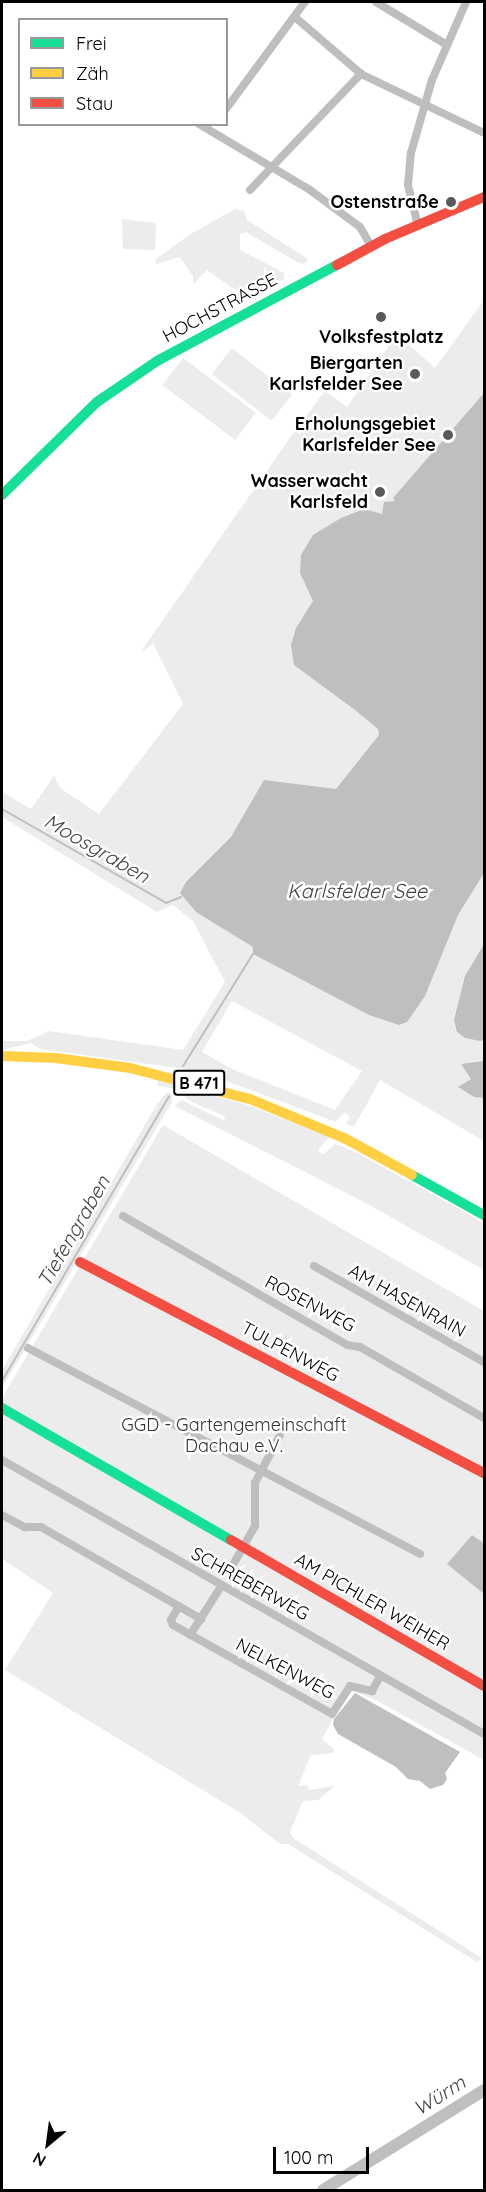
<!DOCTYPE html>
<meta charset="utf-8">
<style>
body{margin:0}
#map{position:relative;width:486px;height:2192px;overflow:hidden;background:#fff;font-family:Quicksand,sans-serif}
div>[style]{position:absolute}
.green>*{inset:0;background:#ececec;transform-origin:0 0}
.water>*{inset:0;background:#bfbfbf}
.stream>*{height:2px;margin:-1px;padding:0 1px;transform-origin:1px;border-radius:1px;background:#bfbfbf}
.river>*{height:12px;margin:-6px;padding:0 6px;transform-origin:6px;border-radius:6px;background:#bfbfbf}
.street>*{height:8px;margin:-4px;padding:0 4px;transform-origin:4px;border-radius:4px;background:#bebebe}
.fast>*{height:10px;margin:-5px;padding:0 5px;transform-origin:5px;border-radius:5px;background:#16e098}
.slow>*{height:10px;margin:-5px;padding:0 5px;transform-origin:5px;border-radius:5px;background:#ffcf43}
.jam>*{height:10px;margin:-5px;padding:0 5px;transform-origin:5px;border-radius:5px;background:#f24e42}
.dots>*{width:16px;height:16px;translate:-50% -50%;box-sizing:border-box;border:3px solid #fff;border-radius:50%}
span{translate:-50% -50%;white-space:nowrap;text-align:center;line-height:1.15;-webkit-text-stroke:5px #fff;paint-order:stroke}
.shield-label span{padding:2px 4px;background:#fff;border:2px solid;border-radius:4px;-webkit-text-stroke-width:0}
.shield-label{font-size:16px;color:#000;font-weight:700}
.poi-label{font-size:18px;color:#000;font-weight:700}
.right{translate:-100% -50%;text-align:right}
.street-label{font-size:18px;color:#000}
.park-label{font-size:18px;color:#333}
.water-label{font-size:20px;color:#444;font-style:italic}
.frame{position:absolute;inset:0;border:3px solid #000;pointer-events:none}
.legend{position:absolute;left:18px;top:18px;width:210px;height:108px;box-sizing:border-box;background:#fff;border:2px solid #999;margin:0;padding:8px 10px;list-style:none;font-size:18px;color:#000}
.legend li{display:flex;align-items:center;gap:12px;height:30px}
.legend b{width:30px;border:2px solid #999}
.north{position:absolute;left:18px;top:2114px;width:60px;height:60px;-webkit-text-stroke:4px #fff;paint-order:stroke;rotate:209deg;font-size:16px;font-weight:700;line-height:24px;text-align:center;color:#000}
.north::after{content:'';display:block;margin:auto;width:21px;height:27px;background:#000;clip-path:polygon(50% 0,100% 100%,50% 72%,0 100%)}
.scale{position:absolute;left:273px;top:2147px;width:96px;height:27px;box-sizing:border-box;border:3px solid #000;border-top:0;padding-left:8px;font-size:18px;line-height:21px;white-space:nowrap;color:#000;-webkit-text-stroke:4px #fff;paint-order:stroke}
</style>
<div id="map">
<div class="green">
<i style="clip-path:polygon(235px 209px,244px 211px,247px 220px,308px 259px,304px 264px,297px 262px,246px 232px,240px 234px,240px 250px,284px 273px,284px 280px,272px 282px,267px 292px,256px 299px,247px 298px,207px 270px,193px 284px,193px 276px,180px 257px,156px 264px,156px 259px,189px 235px)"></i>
<i style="clip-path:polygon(122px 219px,156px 223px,155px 250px,123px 249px)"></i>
<i style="clip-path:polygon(evenodd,484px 300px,484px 1061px,471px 1064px,471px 1079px,458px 1087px,474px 1097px,484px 1098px,484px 1141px,380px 1080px,354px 1127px,346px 1124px,350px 1117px,344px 1112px,336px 1122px,200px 1071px,40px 1049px,31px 1043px,2px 1050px,2px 1041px,27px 1041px,49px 1031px,183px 1050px,225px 982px,193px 921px,173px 905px,157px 912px,2px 817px,2px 792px,31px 809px,54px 776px,60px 788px,99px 814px,183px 704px,153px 643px,140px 653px,289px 439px,325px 391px,347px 407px,397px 334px,435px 368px,484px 300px,232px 1001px,362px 1071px,335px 1110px,230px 1068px,202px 1052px,232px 1001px)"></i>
<i style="left:232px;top:348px;width:76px;height:33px;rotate:38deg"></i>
<i style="left:183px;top:358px;width:91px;height:34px;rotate:37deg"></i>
<i style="clip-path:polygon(159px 1080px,251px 1106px,329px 1137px,318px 1150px,323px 1155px,335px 1144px,352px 1150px,461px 1210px,484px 1224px,484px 1270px,364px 1202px,175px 1106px,181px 1100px,225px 1121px,224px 1116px,192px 1102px,174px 1089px,157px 1085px)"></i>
<i style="clip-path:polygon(167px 1092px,172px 1094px,172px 1102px,2px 1388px,2px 1370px,157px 1104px)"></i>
<i style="clip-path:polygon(163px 1125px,484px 1311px,484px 1543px,472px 1535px,448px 1564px,484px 1594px,484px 1760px,374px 1699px,349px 1690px,322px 1739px,334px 1749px,333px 1753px,311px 1755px,298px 1786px,307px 1785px,309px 1790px,335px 1786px,318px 1800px,303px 1801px,290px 1832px,293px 1838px,482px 1958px,477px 1962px,288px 1844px,280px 1844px,239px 1812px,5px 1670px,53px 1593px,2px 1559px,2px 1398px)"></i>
</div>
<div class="water">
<i style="clip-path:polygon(484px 393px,484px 873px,458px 915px,425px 996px,407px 1022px,399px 1025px,369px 1015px,253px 954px,253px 947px,196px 912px,180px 893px,186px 882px,231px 837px,264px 780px,336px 789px,379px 735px,378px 729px,355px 710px,294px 665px,291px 645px,296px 628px,313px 601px,300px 573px,301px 555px,313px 535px,341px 518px,364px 509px,382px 514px,384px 502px,395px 501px,393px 498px)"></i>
<i style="clip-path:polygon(484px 944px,484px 1040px,480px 1041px,465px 1038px,457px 1032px,454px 1020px,465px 976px)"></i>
<i style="clip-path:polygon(484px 1061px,484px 1098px,474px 1097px,458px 1087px,471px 1079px,461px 1064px)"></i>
<i style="clip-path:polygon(472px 1535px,484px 1543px,484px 1594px,447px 1564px)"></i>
<i style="clip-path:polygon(355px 1693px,460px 1752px,445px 1773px,447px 1779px,443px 1785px,430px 1789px,420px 1781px,408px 1779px,396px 1767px,338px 1734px,333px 1725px,334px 1719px)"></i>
</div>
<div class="stream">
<i style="left:2px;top:809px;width:189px;rotate:29.8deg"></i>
<i style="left:166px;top:903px;width:16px;rotate:-22deg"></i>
<i style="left:183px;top:1066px;width:132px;rotate:-58deg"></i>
<i style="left:2px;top:1381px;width:330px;rotate:-59.6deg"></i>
</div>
<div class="river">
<i style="left:323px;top:2190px;width:190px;rotate:-31.8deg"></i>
</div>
<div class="street">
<i style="left:376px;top:2px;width:83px;rotate:31.2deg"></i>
<i style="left:296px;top:18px;width:86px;rotate:40.7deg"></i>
<i style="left:361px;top:74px;width:136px;rotate:25.6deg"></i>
<i style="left:226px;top:109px;width:133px;rotate:-53.6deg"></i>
<i style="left:199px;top:124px;width:129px;rotate:30.7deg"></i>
<i style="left:310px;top:190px;width:62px;rotate:36.5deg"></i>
<i style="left:360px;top:227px;width:22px;rotate:60deg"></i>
<i style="left:250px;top:190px;width:161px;rotate:-46.3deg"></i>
<i style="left:418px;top:226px;width:42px;rotate:-103.7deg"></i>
<i style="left:408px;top:185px;width:32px;rotate:-85deg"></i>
<i style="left:411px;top:153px;width:76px;rotate:-74deg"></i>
<i style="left:432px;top:80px;width:85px;rotate:-66.4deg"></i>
<i style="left:123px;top:1216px;width:258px;rotate:29.9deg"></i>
<i style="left:347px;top:1345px;width:13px;rotate:9deg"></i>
<i style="left:360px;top:1347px;width:143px;rotate:29.8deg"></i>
<i style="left:314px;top:1266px;width:195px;rotate:29.5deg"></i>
<i style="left:28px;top:1348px;width:443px;rotate:27.7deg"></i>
<i style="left:2px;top:1460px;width:554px;rotate:29.62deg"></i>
<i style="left:2px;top:1515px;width:26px;rotate:28deg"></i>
<i style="left:25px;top:1527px;width:16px"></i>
<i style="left:41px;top:1527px;width:185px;rotate:29.9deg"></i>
<i style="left:234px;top:1563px;width:43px;rotate:-60.4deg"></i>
<i style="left:255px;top:1526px;width:43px;rotate:-90deg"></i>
<i style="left:255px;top:1483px;width:54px;rotate:-62.5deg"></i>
<i style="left:179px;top:1606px;width:16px;rotate:120deg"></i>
<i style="left:171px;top:1620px;width:5px;rotate:68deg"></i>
<i style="left:173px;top:1625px;width:182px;rotate:29.2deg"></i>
<i style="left:332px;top:1714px;width:33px;rotate:-57deg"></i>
<i style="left:350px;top:1686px;width:23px;rotate:13deg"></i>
<i style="left:372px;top:1691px;width:18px;rotate:-61deg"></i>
<i style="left:190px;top:1635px;width:59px;rotate:-57.4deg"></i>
</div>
<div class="fast">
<i style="left:2px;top:495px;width:133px;rotate:-44.4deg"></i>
<i style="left:97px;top:402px;width:73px;rotate:-34.3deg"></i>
<i style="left:157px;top:361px;width:204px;rotate:-28.1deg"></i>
<i style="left:412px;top:1175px;width:82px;rotate:29.1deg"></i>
<i style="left:2px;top:1408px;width:264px;rotate:30deg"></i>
</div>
<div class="slow">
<i style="left:2px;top:1056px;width:54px;rotate:2.1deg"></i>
<i style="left:56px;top:1058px;width:75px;rotate:7.7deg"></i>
<i style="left:130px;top:1068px;width:124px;rotate:14.5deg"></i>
<i style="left:250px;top:1099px;width:104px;rotate:22.6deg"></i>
<i style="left:346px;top:1139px;width:75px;rotate:28.6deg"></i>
</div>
<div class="jam">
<i style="left:337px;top:265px;width:55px;rotate:-28.4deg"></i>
<i style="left:385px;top:239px;width:108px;rotate:-23deg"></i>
<i style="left:80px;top:1262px;width:456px;rotate:27.6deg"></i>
<i style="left:231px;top:1540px;width:292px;rotate:30deg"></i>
</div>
<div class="dots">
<i style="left:451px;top:202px;background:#595959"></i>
<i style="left:381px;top:317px;background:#595959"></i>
<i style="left:415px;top:374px;background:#595959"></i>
<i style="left:448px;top:435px;background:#595959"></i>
<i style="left:380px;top:492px;background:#595959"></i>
</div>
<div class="shield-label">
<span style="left:199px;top:1083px">B 471</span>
</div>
<div class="poi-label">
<span class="right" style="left:439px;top:202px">Ostenstraße</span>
<span style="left:381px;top:337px">Volksfestplatz</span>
<span class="right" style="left:403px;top:374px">Biergarten<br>Karlsfelder See</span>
<span class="right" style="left:436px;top:435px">Erholungsgebiet<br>Karlsfelder See</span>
<span class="right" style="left:368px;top:492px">Wasserwacht<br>Karlsfeld</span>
</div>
<div class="street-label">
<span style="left:220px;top:308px;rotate:-28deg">HOCHSTRASSE</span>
<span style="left:407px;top:1301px;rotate:29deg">AM HASENRAIN</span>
<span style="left:310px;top:1304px;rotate:28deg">ROSENWEG</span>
<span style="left:290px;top:1352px;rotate:28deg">TULPENWEG</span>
<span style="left:250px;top:1584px;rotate:29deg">SCHREBERWEG</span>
<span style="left:372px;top:1602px;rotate:30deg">AM PICHLER WEIHER</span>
<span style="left:285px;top:1669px;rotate:28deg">NELKENWEG</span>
</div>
<div class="park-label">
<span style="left:234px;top:1436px">GGD - Gartengemeinschaft<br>Dachau e.V.</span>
</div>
<div class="water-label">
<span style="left:97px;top:848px;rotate:30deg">Moosgraben</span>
<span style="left:357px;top:890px">Karlsfelder See</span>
<span style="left:73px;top:1231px;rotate:-60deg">Tiefengraben</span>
<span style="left:439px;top:2095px;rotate:-32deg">Würm</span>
</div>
<div class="frame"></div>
<ul class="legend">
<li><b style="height:8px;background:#16e098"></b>Frei</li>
<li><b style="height:8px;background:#ffcf43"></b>Zäh</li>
<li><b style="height:8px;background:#f24e42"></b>Stau</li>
</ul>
<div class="north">N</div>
<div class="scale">100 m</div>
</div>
